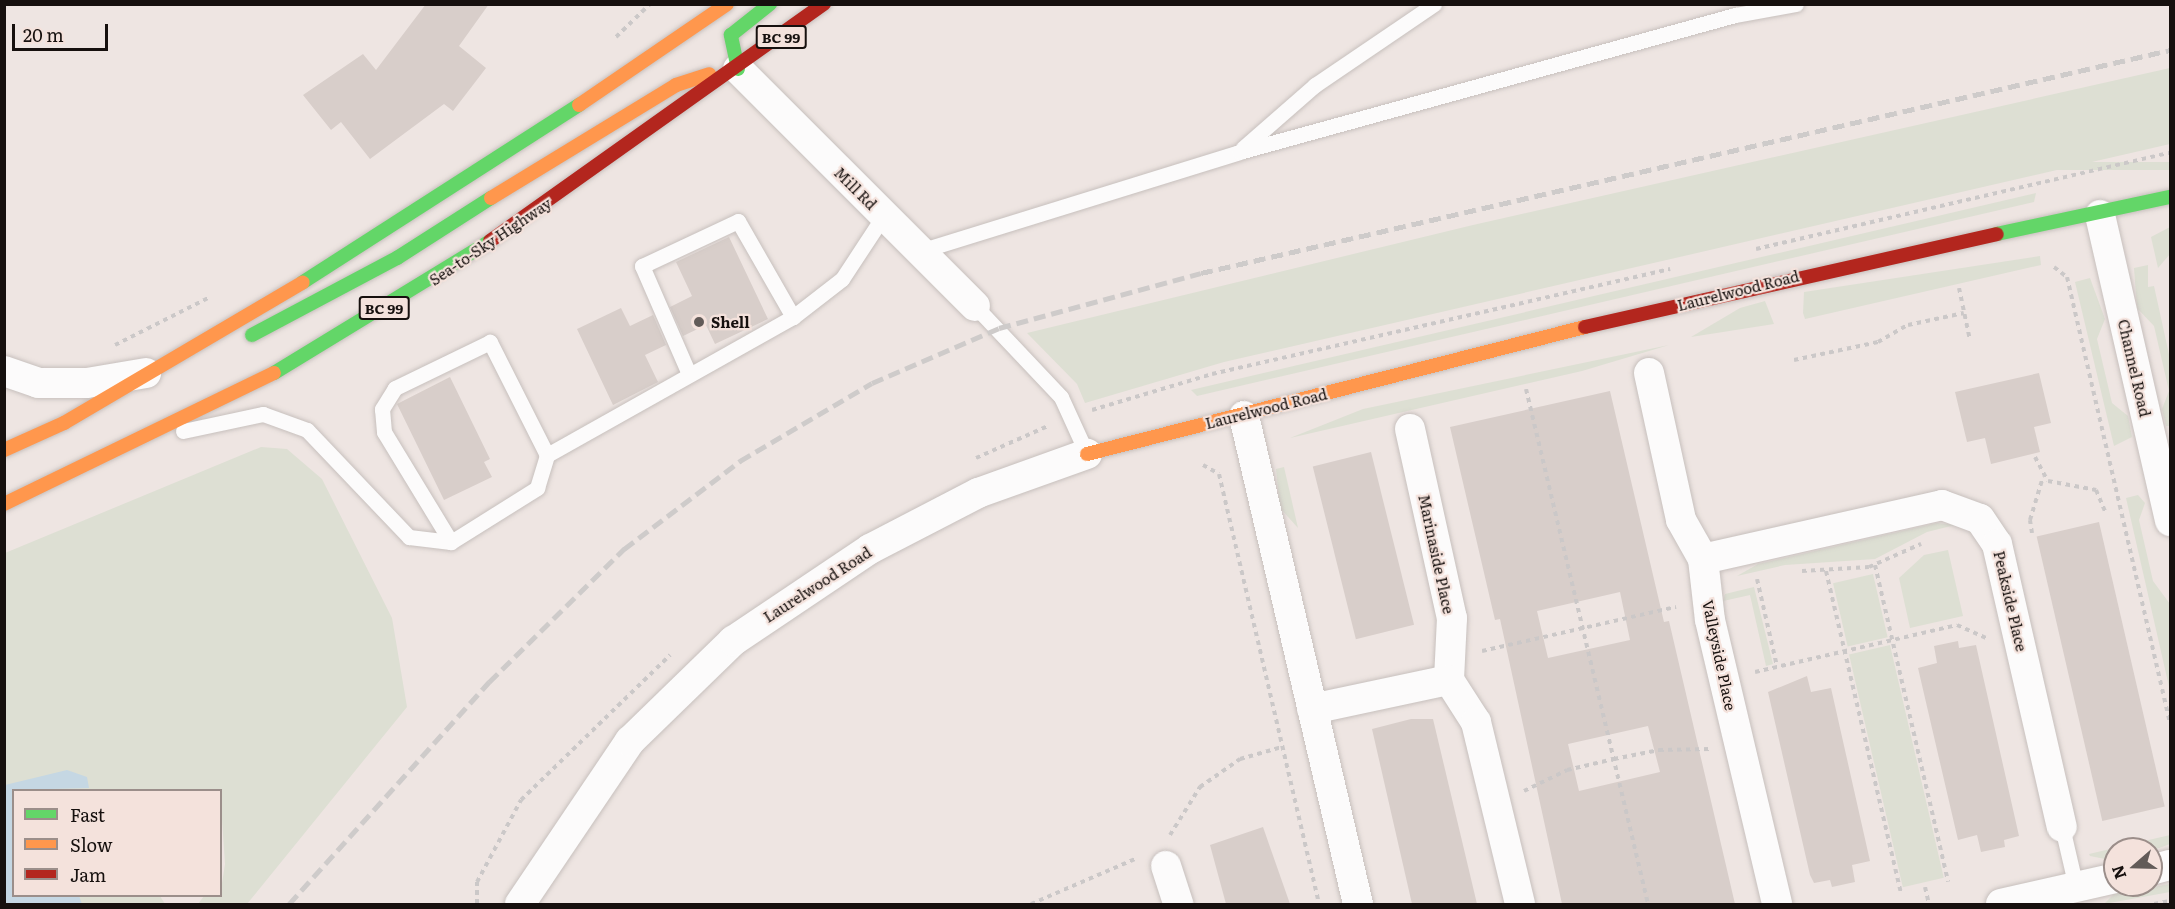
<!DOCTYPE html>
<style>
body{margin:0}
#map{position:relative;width:2175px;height:909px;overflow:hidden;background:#eee5e2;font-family:Literata,serif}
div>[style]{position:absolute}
.green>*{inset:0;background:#dddfd3;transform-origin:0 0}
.water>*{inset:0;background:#c5d7e3}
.building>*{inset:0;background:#d8ceca;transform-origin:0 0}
.path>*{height:4px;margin-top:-2px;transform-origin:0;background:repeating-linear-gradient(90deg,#cbc8c8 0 4.5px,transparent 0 9px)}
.roads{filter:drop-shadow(0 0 2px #c7c0bd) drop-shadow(0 0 2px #c7c0bd)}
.lane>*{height:15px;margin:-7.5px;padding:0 7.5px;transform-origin:7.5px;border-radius:7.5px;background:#fcfbfb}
.street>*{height:30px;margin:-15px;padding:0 15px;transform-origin:15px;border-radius:15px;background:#fcfbfb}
.fast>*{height:14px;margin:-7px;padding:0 7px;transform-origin:7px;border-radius:7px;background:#63d668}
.slow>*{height:14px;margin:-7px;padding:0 7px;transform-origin:7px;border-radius:7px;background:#ff974d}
.jam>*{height:14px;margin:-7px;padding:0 7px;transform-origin:7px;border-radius:7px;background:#b3261e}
.rail>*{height:4.5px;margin-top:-2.25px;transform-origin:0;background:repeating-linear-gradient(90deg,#cecbca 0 12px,transparent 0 18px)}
.dots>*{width:16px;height:16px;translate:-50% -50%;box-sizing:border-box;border:3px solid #f4e2dc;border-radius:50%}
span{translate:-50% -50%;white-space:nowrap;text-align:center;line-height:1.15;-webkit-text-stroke:4.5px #f4e2dc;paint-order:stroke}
.shield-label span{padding:2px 4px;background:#f4e2dc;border:2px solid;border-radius:4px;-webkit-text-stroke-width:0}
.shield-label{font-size:14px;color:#16100e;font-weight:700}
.street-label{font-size:15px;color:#16100e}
.poi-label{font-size:15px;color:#16100e;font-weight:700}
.left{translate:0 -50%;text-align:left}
.frame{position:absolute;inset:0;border:6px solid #16100e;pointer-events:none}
.legend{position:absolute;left:12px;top:789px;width:210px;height:108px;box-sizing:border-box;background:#f4e2dc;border:2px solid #9b8e8a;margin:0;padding:8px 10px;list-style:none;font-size:18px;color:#16100e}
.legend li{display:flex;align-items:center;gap:12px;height:30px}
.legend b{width:30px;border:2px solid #9b8e8a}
.north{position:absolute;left:2103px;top:837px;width:60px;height:60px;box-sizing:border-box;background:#f4e2dc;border:2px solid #9b8e8a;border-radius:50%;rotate:250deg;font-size:16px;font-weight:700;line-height:24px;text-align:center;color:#16100e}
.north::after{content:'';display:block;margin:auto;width:21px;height:27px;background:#625b58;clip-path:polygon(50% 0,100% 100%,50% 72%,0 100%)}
.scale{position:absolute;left:12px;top:24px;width:96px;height:27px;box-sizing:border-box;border:3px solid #16100e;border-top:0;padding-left:8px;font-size:18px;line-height:21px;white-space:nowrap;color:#16100e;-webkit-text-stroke:4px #f4e2dc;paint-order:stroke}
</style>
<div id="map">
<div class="green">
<i style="clip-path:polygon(2170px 68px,2170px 144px,1224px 362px,1085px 403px,1077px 384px,1027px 333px,1473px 225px)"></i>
<i style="left:2170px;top:162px;width:8px;height:127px;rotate:90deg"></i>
<i style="clip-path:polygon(2036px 193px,2034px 202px,1197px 396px,1191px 390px)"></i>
<i style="clip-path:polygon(2170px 227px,2170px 254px,2158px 268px,2151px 237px)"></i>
<i style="clip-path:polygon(2040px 256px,2041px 265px,1805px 319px,1803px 313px,1804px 292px)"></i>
<i style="clip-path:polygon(2148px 265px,2148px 287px,2154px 286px,2170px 359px,2170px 426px,2166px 426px,2162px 409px,2169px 391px,2154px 326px,2137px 308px,2134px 268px)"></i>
<i style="clip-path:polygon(2090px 278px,2105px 319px,2097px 339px,2112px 403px,2128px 416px,2132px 437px,2114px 446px,2075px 282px)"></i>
<i style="clip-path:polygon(1765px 301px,1774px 324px,1691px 337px,1740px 308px)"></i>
<i style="clip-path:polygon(1669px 345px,1582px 371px,1290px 438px,1363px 409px)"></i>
<i style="clip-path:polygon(261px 447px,287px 449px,322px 479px,392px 618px,407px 707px,247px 904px,198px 904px,204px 896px,220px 896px,225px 864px,220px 790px,14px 790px,14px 896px,160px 896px,165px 904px,5px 904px,5px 553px)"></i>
<i style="clip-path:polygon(1284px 467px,1298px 528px,1280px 508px,1276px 469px)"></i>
<i style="clip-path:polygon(2138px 495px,2145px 503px,2139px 520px,2153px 581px,2170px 604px,2170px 691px,2126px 498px)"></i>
<i style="clip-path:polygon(1937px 523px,1955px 525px,1927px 532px,1875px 559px,1785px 565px,1737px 576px,1758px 564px)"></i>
<i style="clip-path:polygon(1948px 550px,1963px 616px,1910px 628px,1899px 578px,1924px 555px)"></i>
<i style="left:1873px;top:574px;width:65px;height:41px;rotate:77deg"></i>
<i style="clip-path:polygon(1754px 587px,1773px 664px,1766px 666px,1750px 595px,1723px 601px,1725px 594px)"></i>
<i style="left:1890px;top:645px;width:239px;height:42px;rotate:77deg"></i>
<i style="clip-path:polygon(2170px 835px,2170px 844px,2151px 851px,2115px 849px,2115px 861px,2090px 856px,2089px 854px)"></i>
<i style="clip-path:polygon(2170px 884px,2170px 892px,2104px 904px,2114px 894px)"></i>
</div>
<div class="water">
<i style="clip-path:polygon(67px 770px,87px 777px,89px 788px,14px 790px,14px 896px,79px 896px,82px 904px,5px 904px,5px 785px)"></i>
</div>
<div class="building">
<i style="clip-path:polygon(426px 4px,489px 4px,459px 46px,486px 68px,453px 111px,444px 104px,370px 159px,341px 122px,331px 130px,303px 95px,363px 54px,376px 70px)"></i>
<i style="clip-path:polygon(729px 237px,768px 319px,715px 344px,706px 325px,683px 336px,670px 307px,692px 296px,676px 262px)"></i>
<i style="clip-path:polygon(621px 308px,630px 326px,653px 315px,666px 345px,645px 355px,658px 382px,613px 405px,577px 329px)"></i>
<i style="clip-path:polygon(2039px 373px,2051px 423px,2034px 427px,2040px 452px,1991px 464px,1985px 438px,1967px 442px,1955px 392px)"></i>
<i style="clip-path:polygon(450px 377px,490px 459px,484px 462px,492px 477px,444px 500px,397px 404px)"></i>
<i style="clip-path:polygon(evenodd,1610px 391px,1664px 622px,1669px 621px,1735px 904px,1562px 904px,1500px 619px,1495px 620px,1450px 427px,1610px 391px,1620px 592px,1630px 640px,1548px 658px,1537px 611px,1620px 592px,1610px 391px,1648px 726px,1660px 772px,1579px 791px,1568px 744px,1648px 726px)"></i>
<i style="left:1371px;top:452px;width:178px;height:60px;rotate:76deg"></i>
<i style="left:2099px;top:522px;width:292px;height:64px;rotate:77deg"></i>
<i style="clip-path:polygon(1958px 641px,1959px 648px,1976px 645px,2019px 836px,2004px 840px,2005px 847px,1981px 852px,1977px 835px,1958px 840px,1918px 668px,1937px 663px,1934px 646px)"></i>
<i style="clip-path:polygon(1807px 676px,1811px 692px,1831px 688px,1870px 861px,1852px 865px,1855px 882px,1832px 887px,1830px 880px,1814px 883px,1810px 875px,1768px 692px)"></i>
<i style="clip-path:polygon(1411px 719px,1433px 719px,1477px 904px,1412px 904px,1372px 729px)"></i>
<i style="clip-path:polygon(1263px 827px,1290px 904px,1226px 904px,1210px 845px)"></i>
</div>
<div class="path">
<i style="left:616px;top:37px;width:47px;rotate:-44.1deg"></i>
<i style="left:1756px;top:249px;width:425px;rotate:-13.1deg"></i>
<i style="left:2054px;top:267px;width:16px;rotate:38deg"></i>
<i style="left:2067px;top:277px;width:458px;rotate:77deg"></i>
<i style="left:1959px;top:288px;width:53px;rotate:78.1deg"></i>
<i style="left:115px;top:345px;width:106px;rotate:-26.8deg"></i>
<i style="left:1794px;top:360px;width:86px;rotate:-12.1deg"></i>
<i style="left:1878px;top:342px;width:34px;rotate:-30deg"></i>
<i style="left:1908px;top:325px;width:57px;rotate:-12.1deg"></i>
<i style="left:1526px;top:389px;width:529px;rotate:76.67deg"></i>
<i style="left:1092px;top:410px;width:125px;rotate:-16.7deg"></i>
<i style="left:1212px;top:374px;width:470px;rotate:-12.9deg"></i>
<i style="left:2035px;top:457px;width:27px;rotate:62deg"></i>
<i style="left:2048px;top:481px;width:49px;rotate:10.6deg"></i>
<i style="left:2096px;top:490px;width:25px;rotate:67deg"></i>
<i style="left:976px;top:458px;width:79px;rotate:-24deg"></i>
<i style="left:1203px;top:465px;width:18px;rotate:29deg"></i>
<i style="left:1219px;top:474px;width:441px;rotate:76.9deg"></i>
<i style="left:2032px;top:533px;width:13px;rotate:-99deg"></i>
<i style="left:2030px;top:520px;width:45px;rotate:-73.2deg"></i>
<i style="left:1875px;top:565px;width:325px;rotate:77deg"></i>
<i style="left:1802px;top:571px;width:67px;rotate:-3.4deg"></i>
<i style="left:1869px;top:567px;width:57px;rotate:-23.9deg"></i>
<i style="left:1826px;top:571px;width:331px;rotate:76.9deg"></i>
<i style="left:1757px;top:579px;width:89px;rotate:77.1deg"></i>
<i style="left:1482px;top:651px;width:199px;rotate:-12.8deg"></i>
<i style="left:1755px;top:672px;width:207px;rotate:-13.1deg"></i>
<i style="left:1957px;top:625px;width:34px;rotate:24deg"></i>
<i style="left:1524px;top:791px;width:48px;rotate:-26deg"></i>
<i style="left:1567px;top:770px;width:48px;rotate:-13.2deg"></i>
<i style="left:1614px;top:759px;width:46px;rotate:-11.3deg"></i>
<i style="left:1659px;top:750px;width:51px;rotate:-1.1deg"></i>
<i style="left:1170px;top:835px;width:57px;rotate:-58deg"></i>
<i style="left:1200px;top:787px;width:49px;rotate:-35deg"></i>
<i style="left:1240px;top:759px;width:44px;rotate:-15.9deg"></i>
<i style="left:1925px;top:887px;width:17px;rotate:77deg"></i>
<i style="left:477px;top:904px;width:22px;rotate:-90deg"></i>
<i style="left:477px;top:882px;width:93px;rotate:-61.8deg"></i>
<i style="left:521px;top:800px;width:208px;rotate:-44.2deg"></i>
<i style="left:1031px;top:904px;width:113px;rotate:-23.4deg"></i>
<i style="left:2154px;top:904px;width:16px;rotate:-11deg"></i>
</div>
<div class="roads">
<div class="lane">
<i style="left:1243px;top:148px;width:96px;rotate:-41.2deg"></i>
<i style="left:1315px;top:85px;width:144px;rotate:-34.2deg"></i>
<i style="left:920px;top:251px;width:334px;rotate:-17.2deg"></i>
<i style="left:1239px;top:152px;width:515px;rotate:-15.44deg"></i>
<i style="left:1735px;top:15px;width:62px;rotate:-10.2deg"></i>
<i style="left:975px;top:306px;width:125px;rotate:46.6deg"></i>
<i style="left:1061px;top:397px;width:63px;rotate:65.5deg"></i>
<i style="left:689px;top:374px;width:118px;rotate:-113.5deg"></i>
<i style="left:642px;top:266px;width:106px;rotate:-25.1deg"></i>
<i style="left:738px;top:221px;width:111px;rotate:60.2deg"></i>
<i style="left:183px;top:431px;width:82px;rotate:-12deg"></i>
<i style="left:263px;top:414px;width:47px;rotate:20deg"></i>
<i style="left:307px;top:430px;width:148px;rotate:46.4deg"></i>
<i style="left:409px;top:537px;width:42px;rotate:6.8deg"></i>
<i style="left:451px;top:542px;width:102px;rotate:-32.1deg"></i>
<i style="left:537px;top:488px;width:34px;rotate:-73deg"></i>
<i style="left:547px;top:455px;width:127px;rotate:-116.8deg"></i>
<i style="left:490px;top:342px;width:106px;rotate:154.2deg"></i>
<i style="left:395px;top:388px;width:25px;rotate:122deg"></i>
<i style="left:382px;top:409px;width:23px;rotate:85deg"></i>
<i style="left:384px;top:432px;width:129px;rotate:58.7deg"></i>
<i style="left:547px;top:455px;width:282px;rotate:-29.3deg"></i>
<i style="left:793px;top:317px;width:62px;rotate:-37.8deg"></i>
<i style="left:842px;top:279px;width:77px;rotate:-56.7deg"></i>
<i style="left:2062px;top:827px;width:62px;rotate:76.9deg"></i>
</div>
<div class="street">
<i style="left:738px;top:69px;width:335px;rotate:45deg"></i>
<i style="left:2100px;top:215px;width:314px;rotate:77.1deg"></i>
<i style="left:4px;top:371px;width:36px;rotate:19deg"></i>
<i style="left:38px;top:383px;width:49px"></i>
<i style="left:87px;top:383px;width:60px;rotate:-9.6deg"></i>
<i style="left:1649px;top:373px;width:150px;rotate:77.7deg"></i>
<i style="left:1681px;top:520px;width:45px;rotate:60.6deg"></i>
<i style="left:1703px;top:559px;width:61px;rotate:83.5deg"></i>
<i style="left:1710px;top:620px;width:292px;rotate:76.7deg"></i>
<i style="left:1244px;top:416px;width:501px;rotate:76.85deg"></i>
<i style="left:1410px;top:429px;width:194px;rotate:77.5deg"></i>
<i style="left:1452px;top:618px;width:62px;rotate:92.8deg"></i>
<i style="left:1703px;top:559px;width:245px;rotate:-12.7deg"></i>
<i style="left:1942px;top:505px;width:40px;rotate:20.2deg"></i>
<i style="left:1980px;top:519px;width:30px;rotate:56deg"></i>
<i style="left:1997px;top:544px;width:290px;rotate:77.1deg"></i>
<i style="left:1312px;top:709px;width:140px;rotate:-12deg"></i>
<i style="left:1449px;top:680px;width:50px;rotate:57.3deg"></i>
<i style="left:1476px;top:722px;width:187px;rotate:76.4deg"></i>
<i style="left:1166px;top:866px;width:40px;rotate:72deg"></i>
<i style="left:2151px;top:870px;width:20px;rotate:-15deg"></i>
<i style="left:520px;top:904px;width:197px;rotate:-56deg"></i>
<i style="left:630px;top:741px;width:144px;rotate:-44.2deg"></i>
<i style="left:733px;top:641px;width:165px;rotate:-33.9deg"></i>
<i style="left:870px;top:549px;width:122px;rotate:-27.4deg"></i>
<i style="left:978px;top:493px;width:116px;rotate:-19.7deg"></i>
<i style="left:2001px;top:904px;width:117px;rotate:-12.8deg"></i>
</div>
<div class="fast">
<i style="left:738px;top:69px;width:35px;rotate:-102deg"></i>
<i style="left:731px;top:35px;width:50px;rotate:-38.5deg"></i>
<i style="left:1997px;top:234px;width:177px;rotate:-12.1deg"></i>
<i style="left:303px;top:282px;width:328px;rotate:-32.7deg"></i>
<i style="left:252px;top:335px;width:164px;rotate:-28deg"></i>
<i style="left:397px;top:258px;width:112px;rotate:-32.6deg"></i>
<i style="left:274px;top:373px;width:253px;rotate:-31.4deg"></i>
</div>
<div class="slow">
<i style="left:579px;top:105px;width:179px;rotate:-34.3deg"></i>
<i style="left:491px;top:198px;width:217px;rotate:-31.4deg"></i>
<i style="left:676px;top:85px;width:35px;rotate:-18deg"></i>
<i style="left:4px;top:450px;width:66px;rotate:-24.2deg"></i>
<i style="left:64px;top:423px;width:277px;rotate:-30.5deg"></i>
<i style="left:1087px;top:454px;width:514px;rotate:-14.31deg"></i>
<i style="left:4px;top:504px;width:300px;rotate:-25.9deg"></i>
</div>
<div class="jam">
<i style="left:490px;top:241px;width:410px;rotate:-35.4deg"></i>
<i style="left:1585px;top:327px;width:422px;rotate:-12.7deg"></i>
</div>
</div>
<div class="rail">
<i style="left:289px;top:904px;width:299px;rotate:-48deg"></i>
<i style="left:489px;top:682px;width:190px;rotate:-44.6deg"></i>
<i style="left:624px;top:549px;width:146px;rotate:-37.2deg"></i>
<i style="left:740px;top:461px;width:153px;rotate:-30.6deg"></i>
<i style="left:872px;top:383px;width:138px;rotate:-23.4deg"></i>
<i style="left:999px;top:328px;width:209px;rotate:-15.2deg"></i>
<i style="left:1201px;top:273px;width:994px;rotate:-12.96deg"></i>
</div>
<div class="dots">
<i style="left:699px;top:322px;background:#625b58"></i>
</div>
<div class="shield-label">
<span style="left:781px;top:37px">BC 99</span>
<span style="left:384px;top:308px">BC 99</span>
</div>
<div class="street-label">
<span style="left:856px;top:188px;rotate:45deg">Mill Rd</span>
<span style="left:490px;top:241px;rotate:-34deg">Sea-to-Sky Highway</span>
<span style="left:1738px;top:290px;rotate:-14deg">Laurelwood Road</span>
<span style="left:2135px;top:368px;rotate:77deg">Channel Road</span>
<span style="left:1266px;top:408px;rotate:-14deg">Laurelwood Road</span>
<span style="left:1437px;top:554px;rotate:78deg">Marinaside Place</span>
<span style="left:817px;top:584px;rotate:-33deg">Laurelwood Road</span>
<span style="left:2011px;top:601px;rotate:77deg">Peakside Place</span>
<span style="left:1720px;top:655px;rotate:78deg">Valleyside Place</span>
</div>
<div class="poi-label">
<span class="left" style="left:711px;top:322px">Shell</span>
</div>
<div class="frame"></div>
<ul class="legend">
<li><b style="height:8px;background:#63d668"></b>Fast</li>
<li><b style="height:8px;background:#ff974d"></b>Slow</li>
<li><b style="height:8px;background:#b3261e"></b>Jam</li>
</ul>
<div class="north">N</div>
<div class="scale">20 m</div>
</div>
